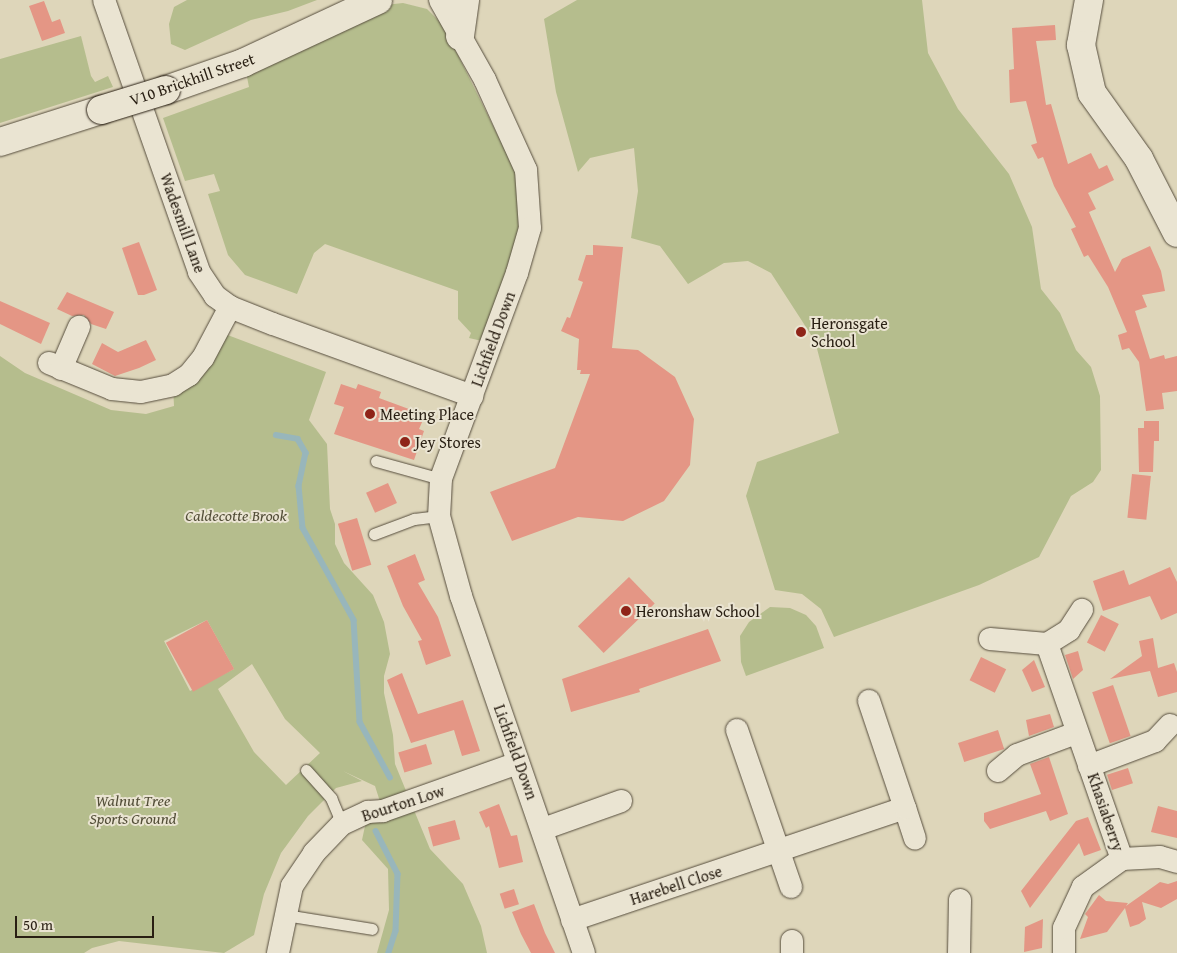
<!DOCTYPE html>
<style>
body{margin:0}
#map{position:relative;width:1177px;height:953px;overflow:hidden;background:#ded6ba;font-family:"Gentium Book Plus",serif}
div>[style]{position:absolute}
.green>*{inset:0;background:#b5bd8d}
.stream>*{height:5.5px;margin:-2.75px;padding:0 2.75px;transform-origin:2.75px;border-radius:2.75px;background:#98b6bb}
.building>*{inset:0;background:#e49685;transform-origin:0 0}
.roads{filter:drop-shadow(0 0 1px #564d3d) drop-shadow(0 0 1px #564d3d)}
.lane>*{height:11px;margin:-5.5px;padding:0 5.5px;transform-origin:5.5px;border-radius:5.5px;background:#eae4d2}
.street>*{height:22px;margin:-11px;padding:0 11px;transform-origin:11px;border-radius:11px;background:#eae4d2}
.secondary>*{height:28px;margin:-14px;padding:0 14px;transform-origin:14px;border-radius:14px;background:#eae4d2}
.bridges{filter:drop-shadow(0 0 1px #291f13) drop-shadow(0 0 1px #291f13)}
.secondary-bridge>*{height:28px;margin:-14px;padding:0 14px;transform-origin:14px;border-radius:14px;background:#eae4d2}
.dots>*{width:14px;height:14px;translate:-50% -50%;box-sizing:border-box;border:2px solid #eae4d2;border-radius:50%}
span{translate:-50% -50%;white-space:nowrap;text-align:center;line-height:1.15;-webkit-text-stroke:4px #eae4d2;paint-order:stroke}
.street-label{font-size:16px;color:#291f13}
.poi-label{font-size:16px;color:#291f13}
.left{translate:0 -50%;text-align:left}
.park-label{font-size:16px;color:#534e38;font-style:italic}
.scale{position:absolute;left:15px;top:916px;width:139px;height:22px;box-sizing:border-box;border:2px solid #291f13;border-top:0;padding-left:6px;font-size:15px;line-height:18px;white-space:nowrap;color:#291f13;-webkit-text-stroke:4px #eae4d2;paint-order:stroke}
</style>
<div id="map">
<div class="green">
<i style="clip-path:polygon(187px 0,317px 0,288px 11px,251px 20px,185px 50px,171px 44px,169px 24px,174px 7px)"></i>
<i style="clip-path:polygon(577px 0,922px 0,928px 53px,958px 109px,1009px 174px,1032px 227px,1041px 289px,1060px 313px,1076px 350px,1091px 367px,1100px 396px,1101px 470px,1093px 482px,1071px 496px,1039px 557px,979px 585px,834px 637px,821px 609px,802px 594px,775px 590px,746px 496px,757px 462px,839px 433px,815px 341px,771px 273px,748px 261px,724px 263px,688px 284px,660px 246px,631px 238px,638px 191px,634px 148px,590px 158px,578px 172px,556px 92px,544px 19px)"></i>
<i style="clip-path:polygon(403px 3px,427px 9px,443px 25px,515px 170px,521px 226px,482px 341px,469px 338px,471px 333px,458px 319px,458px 291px,325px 244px,314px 253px,297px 294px,245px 275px,228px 255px,208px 194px,220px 191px,214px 174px,185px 181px,163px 118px,249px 87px,246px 72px,385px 5px)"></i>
<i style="clip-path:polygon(81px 36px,91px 76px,95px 82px,108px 76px,113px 87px,0 123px,0 59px)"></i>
<i style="clip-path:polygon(evenodd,217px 331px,326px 372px,309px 420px,327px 444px,330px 509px,335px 524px,335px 544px,344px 563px,373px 595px,384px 622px,390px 654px,384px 676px,384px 693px,393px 735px,395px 764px,430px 849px,463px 884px,481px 926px,487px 953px,377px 953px,389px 910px,388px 869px,362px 840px,368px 812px,383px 811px,375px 786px,343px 771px,362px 781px,336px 788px,308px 816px,281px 853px,264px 894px,254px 935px,224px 953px,119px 941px,92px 948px,84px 953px,0 953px,0 356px,25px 373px,111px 410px,146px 414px,174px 406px,173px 385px,217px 331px,207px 620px,234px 669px,190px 691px,164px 641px,207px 620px,217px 331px,252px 664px,285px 719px,320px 753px,286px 785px,254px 752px,218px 689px,252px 664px)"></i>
<i style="clip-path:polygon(770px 607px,790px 608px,806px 615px,816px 626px,824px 648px,746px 676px,741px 662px,740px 636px,749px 622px)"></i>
</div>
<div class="stream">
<i style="left:276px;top:435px;width:22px;rotate:10deg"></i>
<i style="left:298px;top:439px;width:16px;rotate:60deg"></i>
<i style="left:306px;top:453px;width:34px;rotate:102deg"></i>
<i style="left:299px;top:486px;width:42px;rotate:84.6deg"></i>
<i style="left:303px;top:528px;width:105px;rotate:61deg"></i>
<i style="left:354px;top:620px;width:102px;rotate:86.6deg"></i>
<i style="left:360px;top:722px;width:63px;rotate:61.4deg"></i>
<i style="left:376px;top:831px;width:48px;rotate:62.9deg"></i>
<i style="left:398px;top:874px;width:57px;rotate:92deg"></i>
<i style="left:396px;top:931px;width:23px;rotate:108deg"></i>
</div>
<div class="building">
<i style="clip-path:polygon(44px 1px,52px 22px,60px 19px,65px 33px,42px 41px,29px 6px)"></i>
<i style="clip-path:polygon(1055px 25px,1056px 40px,1036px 41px,1046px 105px,1051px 104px,1068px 164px,1091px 153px,1099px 169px,1107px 165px,1114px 180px,1088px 193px,1096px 209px,1089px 212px,1115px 272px,1122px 259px,1150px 246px,1161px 271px,1165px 291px,1142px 295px,1147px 307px,1135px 311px,1150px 359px,1164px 355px,1165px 359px,1177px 356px,1177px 391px,1162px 393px,1164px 409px,1146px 411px,1139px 362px,1129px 348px,1122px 350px,1118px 335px,1127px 332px,1108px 287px,1088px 255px,1084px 257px,1071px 229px,1076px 227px,1054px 186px,1043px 157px,1038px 159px,1031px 145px,1037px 143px,1026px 101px,1010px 103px,1009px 70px,1014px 69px,1012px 28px)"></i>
<i style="clip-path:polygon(139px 242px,157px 290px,144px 295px,138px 295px,122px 248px)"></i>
<i style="clip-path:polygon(593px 245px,623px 247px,612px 348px,638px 350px,675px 377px,694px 419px,690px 465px,664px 501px,623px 521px,578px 517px,512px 541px,490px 492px,555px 468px,590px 374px,580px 374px,581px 370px,577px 370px,579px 339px,561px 331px,567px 317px,570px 318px,583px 282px,578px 280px,586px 255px,593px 255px)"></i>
<i style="clip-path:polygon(67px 292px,114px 312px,106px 329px,91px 324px,84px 315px,72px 316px,57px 309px)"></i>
<i style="clip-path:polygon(0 301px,50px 323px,41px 344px,0 324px)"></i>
<i style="clip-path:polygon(146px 340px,156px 360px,139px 368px,115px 376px,92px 364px,102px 343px,118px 352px)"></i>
<i style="clip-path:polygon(341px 384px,356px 389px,358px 384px,381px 392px,379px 398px,417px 412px,415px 417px,423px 420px,419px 429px,424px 431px,414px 460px,334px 434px,344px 407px,334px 404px)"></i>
<i style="clip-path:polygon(1144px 421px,1159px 421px,1159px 441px,1154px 441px,1153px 472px,1139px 472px,1138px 428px,1144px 428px)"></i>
<i style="left:1132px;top:474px;width:19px;height:44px;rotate:6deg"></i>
<i style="left:388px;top:483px;width:22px;height:24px;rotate:66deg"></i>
<i style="left:357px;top:518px;width:49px;height:20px;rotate:73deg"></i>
<i style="clip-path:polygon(415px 554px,425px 580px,418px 583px,438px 617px,451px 656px,426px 665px,418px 641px,422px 640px,403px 606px,387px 566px)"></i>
<i style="clip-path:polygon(1170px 567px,1177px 582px,1177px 613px,1161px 620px,1150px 596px,1103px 611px,1093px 581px,1124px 570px,1129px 585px)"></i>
<i style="left:629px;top:577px;width:37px;height:71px;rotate:46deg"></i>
<i style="left:1101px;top:615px;width:20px;height:31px;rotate:27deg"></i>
<i style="left:207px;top:620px;width:56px;height:47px;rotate:61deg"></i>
<i style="clip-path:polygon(708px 629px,721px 661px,639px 689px,640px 692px,571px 712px,562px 679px)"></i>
<i style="clip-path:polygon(1153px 638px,1158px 668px,1174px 663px,1177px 672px,1177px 692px,1158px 697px,1150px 671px,1110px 679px,1142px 656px,1139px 641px)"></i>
<i style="clip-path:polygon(1078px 651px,1083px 670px,1073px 679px,1065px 655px)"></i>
<i style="left:981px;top:657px;width:28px;height:26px;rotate:26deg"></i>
<i style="clip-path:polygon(1034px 660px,1045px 687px,1032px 692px,1022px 670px)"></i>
<i style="clip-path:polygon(402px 673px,418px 714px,463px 700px,480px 751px,462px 756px,454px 730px,411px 743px,387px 680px)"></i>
<i style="left:1113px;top:685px;width:54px;height:22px;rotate:71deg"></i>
<i style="clip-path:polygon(1050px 714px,1054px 727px,1029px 736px,1026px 720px)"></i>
<i style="left:998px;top:730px;width:20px;height:42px;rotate:72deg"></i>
<i style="left:426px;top:744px;width:21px;height:29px;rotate:73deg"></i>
<i style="clip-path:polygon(1049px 757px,1068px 814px,1050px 821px,1046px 811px,990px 829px,984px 821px,984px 813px,1041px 794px,1030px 764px)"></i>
<i style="left:1128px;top:768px;width:16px;height:22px;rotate:72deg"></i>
<i style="clip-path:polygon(499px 804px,511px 836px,517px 835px,523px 862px,499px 868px,489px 826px,486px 828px,479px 812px)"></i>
<i style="clip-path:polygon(1158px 806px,1177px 811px,1177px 838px,1151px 832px)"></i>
<i style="clip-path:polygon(1088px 817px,1101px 850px,1084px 856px,1079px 843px,1030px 908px,1021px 891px,1076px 821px)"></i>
<i style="left:455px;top:820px;width:20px;height:28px;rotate:75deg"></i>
<i style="clip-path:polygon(1177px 881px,1177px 899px,1161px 908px,1142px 902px,1146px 919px,1139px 924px,1130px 927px,1125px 908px,1107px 932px,1080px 939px,1088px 917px,1085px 914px,1099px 895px,1106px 901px,1128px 903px,1126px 906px,1160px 882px,1168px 884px)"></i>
<i style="left:514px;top:889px;width:16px;height:15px;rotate:72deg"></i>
<i style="clip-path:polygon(534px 904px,545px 933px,555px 953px,531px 953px,521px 934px,512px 912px)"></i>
<i style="clip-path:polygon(1043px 919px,1042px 948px,1024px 952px,1025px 927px)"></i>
</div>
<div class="roads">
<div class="lane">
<i style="left:376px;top:461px;width:67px;rotate:15.5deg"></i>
<i style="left:374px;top:534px;width:43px;rotate:-20.6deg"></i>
<i style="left:414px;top:519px;width:25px;rotate:-7deg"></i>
<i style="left:306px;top:770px;width:38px;rotate:48deg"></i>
<i style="left:331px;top:798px;width:28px;rotate:67deg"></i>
<i style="left:285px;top:915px;width:88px;rotate:9.1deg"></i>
</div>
<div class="street">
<i style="left:104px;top:0;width:288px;rotate:70.7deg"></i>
<i style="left:199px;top:272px;width:29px;rotate:56deg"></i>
<i style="left:215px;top:296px;width:19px;rotate:36deg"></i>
<i style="left:230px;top:307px;width:46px;rotate:21.6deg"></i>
<i style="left:273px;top:324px;width:212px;rotate:19.9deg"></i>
<i style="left:440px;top:0;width:92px;rotate:60.6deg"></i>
<i style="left:485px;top:80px;width:99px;rotate:65.5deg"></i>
<i style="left:526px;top:170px;width:58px;rotate:86.1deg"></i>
<i style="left:530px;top:228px;width:47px;rotate:106.1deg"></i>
<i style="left:517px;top:273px;width:220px;rotate:110.3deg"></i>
<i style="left:441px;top:479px;width:37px;rotate:93deg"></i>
<i style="left:439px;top:516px;width:83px;rotate:74.6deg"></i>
<i style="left:461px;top:596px;width:378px;rotate:71deg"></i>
<i style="left:49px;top:363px;width:68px;rotate:22.4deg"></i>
<i style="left:112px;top:389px;width:29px;rotate:6deg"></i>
<i style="left:141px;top:392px;width:33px;rotate:-12deg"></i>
<i style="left:173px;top:385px;width:19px;rotate:-32deg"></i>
<i style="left:189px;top:375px;width:22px;rotate:-51deg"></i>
<i style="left:203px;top:358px;width:58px;rotate:-62.1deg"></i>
<i style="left:61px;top:369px;width:46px;rotate:-66.8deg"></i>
<i style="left:990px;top:639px;width:57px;rotate:5deg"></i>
<i style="left:1047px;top:644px;width:26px;rotate:-32deg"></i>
<i style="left:1069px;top:630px;width:24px;rotate:-57deg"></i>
<i style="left:1047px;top:644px;width:228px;rotate:70.8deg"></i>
<i style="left:737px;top:730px;width:166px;rotate:71deg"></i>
<i style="left:1089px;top:766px;width:71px;rotate:-20.7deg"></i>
<i style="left:1155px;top:741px;width:22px;rotate:-47deg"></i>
<i style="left:998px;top:771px;width:25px;rotate:-40deg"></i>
<i style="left:1017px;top:755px;width:63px;rotate:-20.4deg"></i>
<i style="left:905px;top:808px;width:32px;rotate:72deg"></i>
<i style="left:543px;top:829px;width:83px;rotate:-19.7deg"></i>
<i style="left:572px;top:920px;width:351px;rotate:-18.6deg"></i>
<i style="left:905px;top:808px;width:113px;rotate:-108.6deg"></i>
<i style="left:792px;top:941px;width:12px;rotate:90deg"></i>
<i style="left:278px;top:953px;width:68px;rotate:-78.2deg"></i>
<i style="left:292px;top:886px;width:40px;rotate:-56deg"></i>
<i style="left:314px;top:853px;width:40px;rotate:-46deg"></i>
<i style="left:342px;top:824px;width:29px;rotate:-25deg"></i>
<i style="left:368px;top:812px;width:15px;rotate:-4deg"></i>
<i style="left:383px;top:811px;width:143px;rotate:-19.6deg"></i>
<i style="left:959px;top:953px;width:53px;rotate:-88.9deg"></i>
<i style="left:1064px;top:953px;width:25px;rotate:-90deg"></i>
<i style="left:1064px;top:928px;width:45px;rotate:-65.1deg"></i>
<i style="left:1083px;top:887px;width:48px;rotate:-35.7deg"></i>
<i style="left:1122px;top:859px;width:38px;rotate:-3deg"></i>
<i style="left:1160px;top:857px;width:18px;rotate:16deg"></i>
</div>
<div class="secondary">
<i style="left:1089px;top:0;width:46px;rotate:100.1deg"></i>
<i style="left:1081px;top:45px;width:49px;rotate:77.1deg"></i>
<i style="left:1092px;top:93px;width:81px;rotate:54.5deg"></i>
<i style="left:1139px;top:159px;width:83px;rotate:62.8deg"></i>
<i style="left:460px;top:36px;width:36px;rotate:-82deg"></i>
<i style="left:166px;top:90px;width:82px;rotate:-19.3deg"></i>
<i style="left:243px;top:63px;width:149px;rotate:-25deg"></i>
<i style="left:0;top:142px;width:106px;rotate:-17.6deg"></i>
</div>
</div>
<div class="bridges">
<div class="secondary-bridge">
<i style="left:101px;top:110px;width:68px;rotate:-17.1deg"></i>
</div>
</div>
<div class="dots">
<i style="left:801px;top:332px;background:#8f2418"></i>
<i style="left:370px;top:414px;background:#8f2418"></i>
<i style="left:405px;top:442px;background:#8f2418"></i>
<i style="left:626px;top:611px;background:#8f2418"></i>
</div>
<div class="street-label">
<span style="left:192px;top:79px;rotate:-19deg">V10 Brickhill Street</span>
<span style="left:183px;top:223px;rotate:70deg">Wadesmill Lane</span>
<span style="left:493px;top:339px;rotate:-70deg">Lichfield Down</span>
<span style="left:516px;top:752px;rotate:70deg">Lichfield Down</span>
<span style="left:403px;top:803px;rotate:-18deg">Bourton Low</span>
<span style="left:1106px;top:812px;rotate:71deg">Khasiaberry</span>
<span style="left:676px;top:885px;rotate:-18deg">Harebell Close</span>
</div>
<div class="poi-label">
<span class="left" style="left:811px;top:332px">Heronsgate<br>School</span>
<span class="left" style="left:380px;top:414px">Meeting Place</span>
<span class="left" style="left:415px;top:442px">Jey Stores</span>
<span class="left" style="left:636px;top:611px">Heronshaw School</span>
</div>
<div class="park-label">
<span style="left:236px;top:515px">Caldecotte Brook</span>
<span style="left:133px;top:809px">Walnut Tree<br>Sports Ground</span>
</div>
<div class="scale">50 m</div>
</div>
